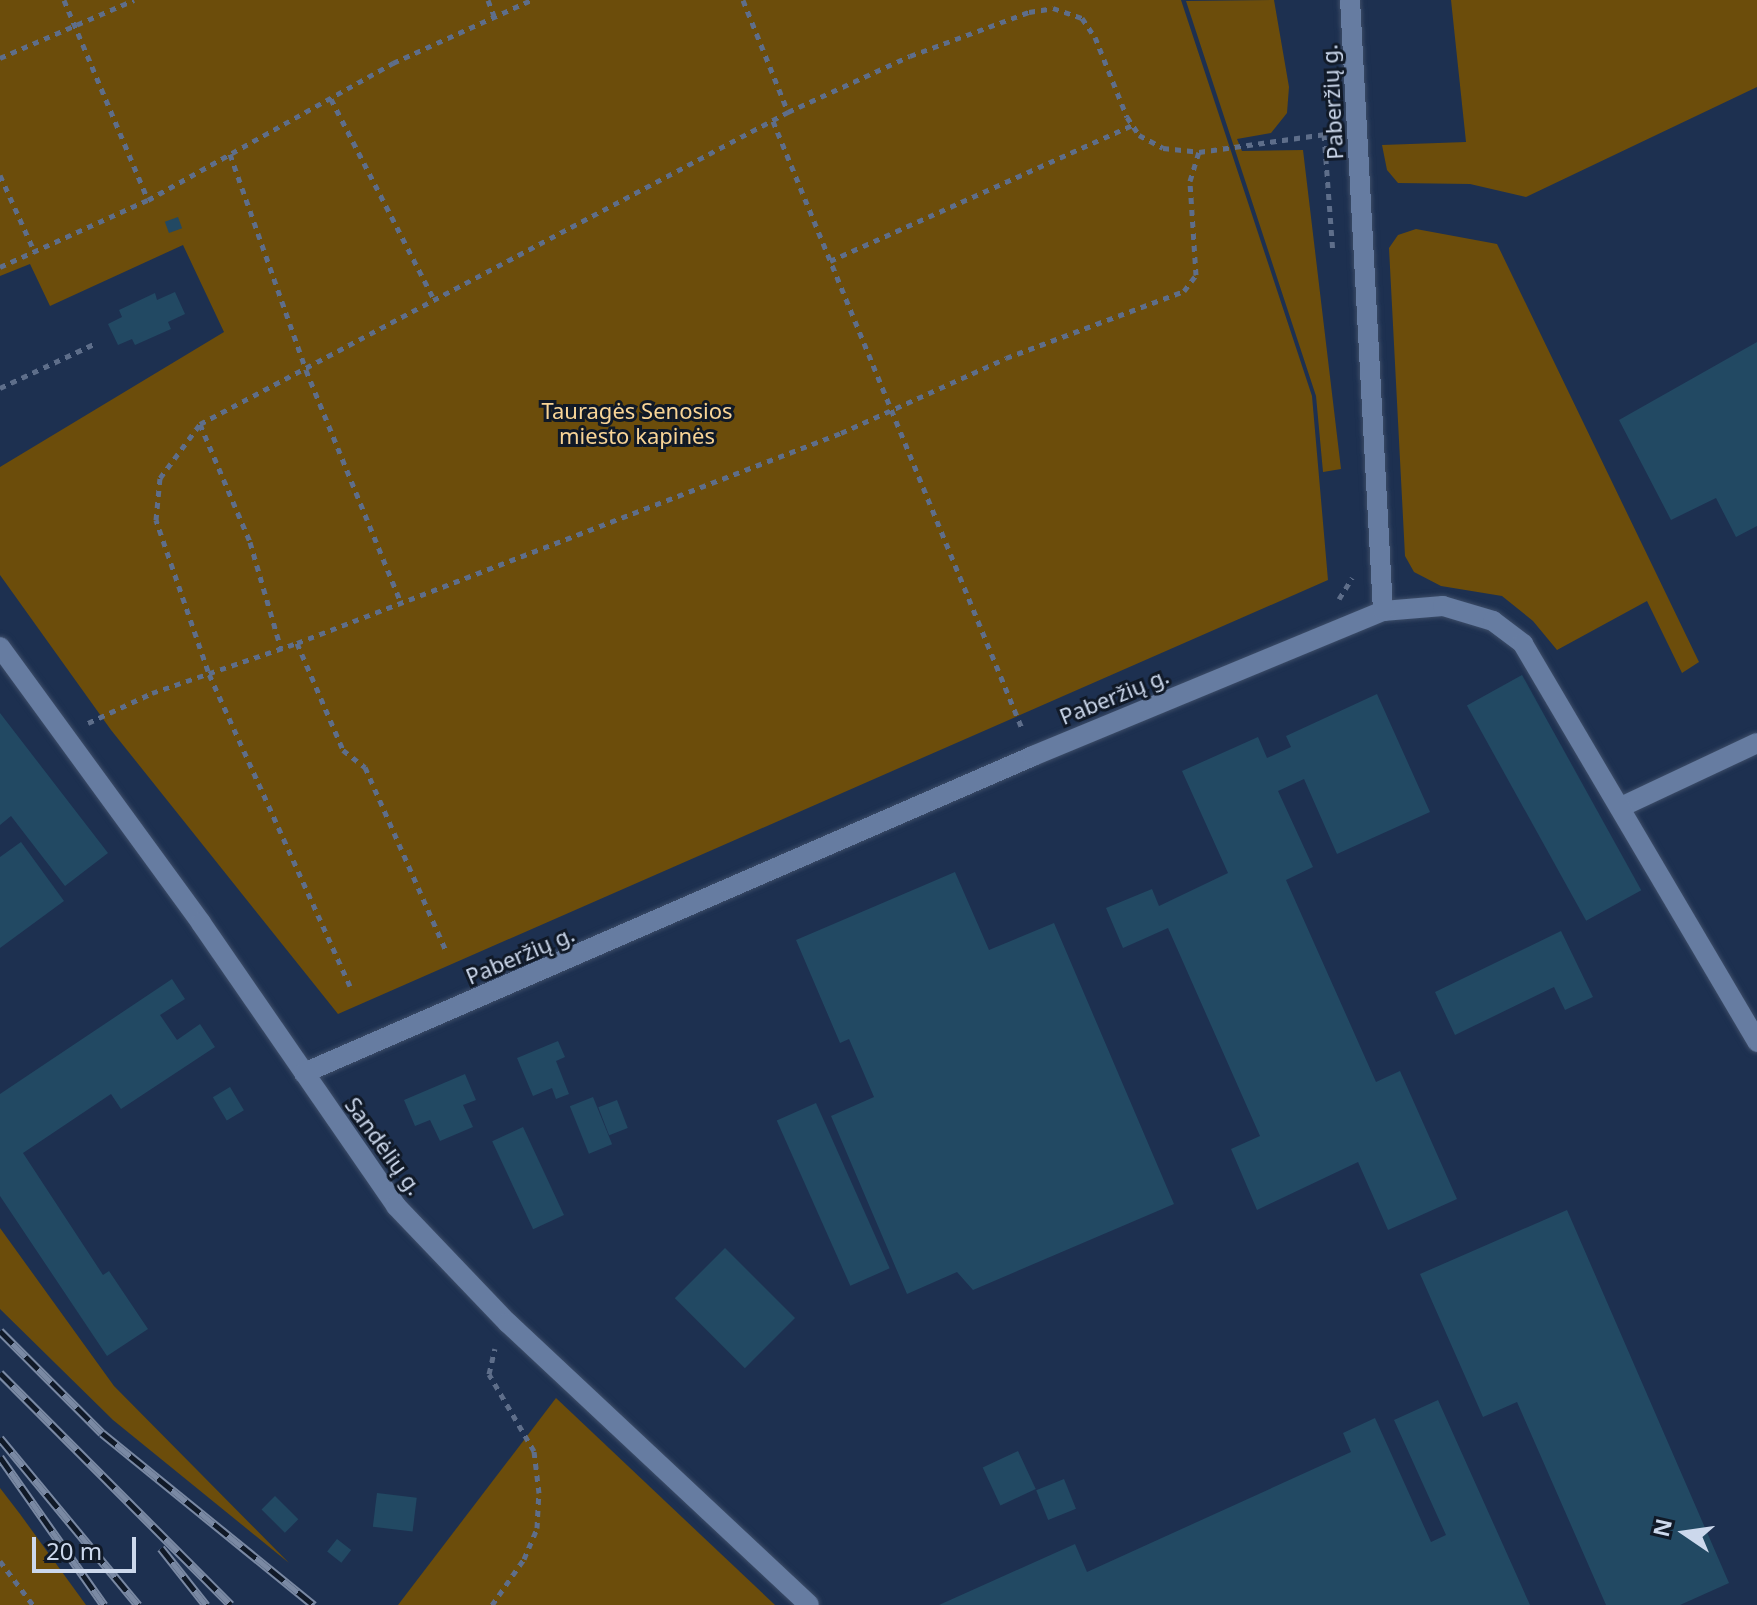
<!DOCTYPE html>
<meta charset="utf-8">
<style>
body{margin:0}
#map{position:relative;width:1757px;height:1605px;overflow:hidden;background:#1d3050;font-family:"Noto Sans",sans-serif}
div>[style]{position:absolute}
.green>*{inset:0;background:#6c4d0b}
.building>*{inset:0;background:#224963;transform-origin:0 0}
.path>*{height:5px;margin-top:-2.5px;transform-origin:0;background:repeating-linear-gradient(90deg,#5e6e8a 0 6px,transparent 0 12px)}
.roads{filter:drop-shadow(0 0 2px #3d4d68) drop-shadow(0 0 2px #3d4d68)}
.lane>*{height:20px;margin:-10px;padding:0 10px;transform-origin:10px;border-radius:10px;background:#667ca1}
.street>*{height:20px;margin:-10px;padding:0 10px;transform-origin:10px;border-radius:10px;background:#667ca1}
.rail>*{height:9px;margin-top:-4.5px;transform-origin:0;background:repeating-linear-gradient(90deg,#101927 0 18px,#7a89a3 0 36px);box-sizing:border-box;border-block:2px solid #7a89a3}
span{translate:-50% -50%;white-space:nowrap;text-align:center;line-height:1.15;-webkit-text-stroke:6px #101927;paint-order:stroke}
.street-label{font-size:22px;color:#ccd8ec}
.park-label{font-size:22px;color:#f8d496}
.north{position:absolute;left:1645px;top:1493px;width:80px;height:80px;-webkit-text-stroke:6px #101927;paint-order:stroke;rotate:283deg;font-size:22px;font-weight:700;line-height:32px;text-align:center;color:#ccd8ec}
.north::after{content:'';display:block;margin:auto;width:28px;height:36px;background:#ccd8ec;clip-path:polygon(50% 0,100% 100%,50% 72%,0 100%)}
.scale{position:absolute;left:32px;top:1537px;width:104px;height:36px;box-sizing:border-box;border:4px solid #ccd8ec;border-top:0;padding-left:10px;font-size:24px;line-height:28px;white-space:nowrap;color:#ccd8ec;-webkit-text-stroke:6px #101927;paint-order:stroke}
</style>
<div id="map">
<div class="green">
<i style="clip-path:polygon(0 0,1181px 0,1312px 396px,1328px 580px,338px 1014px,111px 730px,0 575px,0 467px,224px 332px,183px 245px,50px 306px,30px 264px,0 276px)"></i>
<i style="clip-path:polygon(1274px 0,1289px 87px,1287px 113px,1271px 133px,1237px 139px,1242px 151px,1303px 150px,1341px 469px,1323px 472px,1316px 396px,1186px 1px)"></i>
<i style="clip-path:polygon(1451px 0,1757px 0,1757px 87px,1526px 197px,1470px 184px,1398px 183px,1387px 170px,1382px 145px,1466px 142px)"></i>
<i style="clip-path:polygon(1416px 229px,1497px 244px,1699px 662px,1682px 673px,1647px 601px,1557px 650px,1533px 621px,1502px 596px,1441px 586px,1414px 572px,1405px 556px,1389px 248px,1398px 235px)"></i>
<i style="clip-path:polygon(0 1228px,114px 1386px,289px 1563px,113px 1420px,0 1309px)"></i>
<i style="clip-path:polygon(556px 1398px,775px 1605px,398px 1605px)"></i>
<i style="clip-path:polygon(0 1488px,20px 1514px,86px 1605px,0 1605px)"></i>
</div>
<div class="building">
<i style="left:178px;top:217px;width:12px;height:14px;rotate:70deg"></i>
<i style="clip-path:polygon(175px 292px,185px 314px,168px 322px,171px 329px,135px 345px,132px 339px,118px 345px,108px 324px,122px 317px,119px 310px,155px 293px,157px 300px)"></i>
<i style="clip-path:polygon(1757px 342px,1757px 526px,1736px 537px,1716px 498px,1671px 520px,1619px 420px)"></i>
<i style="left:1522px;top:675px;width:246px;height:63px;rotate:61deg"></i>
<i style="clip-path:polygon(1377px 694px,1430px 812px,1337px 854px,1304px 779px,1278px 791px,1313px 867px,1286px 880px,1376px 1082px,1400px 1071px,1457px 1199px,1388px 1230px,1358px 1162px,1257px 1210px,1231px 1149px,1260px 1136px,1168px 928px,1123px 948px,1106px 908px,1152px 889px,1159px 906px,1228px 873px,1182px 771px,1258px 737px,1267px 758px,1291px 747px,1286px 736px)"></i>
<i style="clip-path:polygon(0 713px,108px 853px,65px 886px,11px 816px,0 825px)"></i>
<i style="clip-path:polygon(21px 842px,64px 901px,0 948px,0 857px)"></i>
<i style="clip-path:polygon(955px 872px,989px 950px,1054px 923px,1174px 1204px,973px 1290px,957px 1272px,907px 1294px,831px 1116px,874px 1097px,849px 1039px,840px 1043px,796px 940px)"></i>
<i style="clip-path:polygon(1561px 931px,1593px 997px,1565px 1010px,1554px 987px,1455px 1035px,1435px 992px)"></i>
<i style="clip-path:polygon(172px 979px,185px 999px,160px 1015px,177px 1040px,200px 1024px,215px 1047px,121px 1109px,111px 1094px,23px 1153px,103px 1275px,109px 1271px,148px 1329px,107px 1356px,0 1196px,0 1094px)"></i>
<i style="clip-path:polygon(558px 1041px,565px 1057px,556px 1061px,569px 1094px,556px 1099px,552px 1088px,533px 1096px,517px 1058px)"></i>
<i style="clip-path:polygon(465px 1074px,476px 1100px,463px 1105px,473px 1127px,440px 1141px,430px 1120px,415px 1126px,404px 1100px)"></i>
<i style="left:230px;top:1087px;width:27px;height:20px;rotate:59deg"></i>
<i style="left:593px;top:1097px;width:51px;height:25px;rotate:68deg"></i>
<i style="left:617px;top:1100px;width:30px;height:20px;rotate:69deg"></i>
<i style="left:816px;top:1103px;width:181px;height:43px;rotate:66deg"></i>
<i style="left:523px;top:1127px;width:97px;height:34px;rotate:65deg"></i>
<i style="clip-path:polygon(1567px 1210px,1729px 1583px,1680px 1605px,1606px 1605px,1517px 1402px,1483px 1417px,1420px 1274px)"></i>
<i style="left:725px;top:1248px;width:99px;height:71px;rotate:45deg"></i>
<i style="clip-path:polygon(1438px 1400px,1530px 1605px,939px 1605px,1075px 1544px,1087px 1572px,1351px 1452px,1343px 1433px,1375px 1418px,1431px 1542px,1446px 1535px,1394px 1420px)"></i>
<i style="left:1018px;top:1451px;width:42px;height:39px;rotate:65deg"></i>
<i style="left:1064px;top:1479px;width:32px;height:30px;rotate:68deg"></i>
<i style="left:377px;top:1493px;width:40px;height:34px;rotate:7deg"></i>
<i style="left:275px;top:1496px;width:33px;height:19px;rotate:45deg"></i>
<i style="left:337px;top:1539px;width:18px;height:16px;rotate:38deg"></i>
</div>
<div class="path">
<i style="left:64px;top:0;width:217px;rotate:67.2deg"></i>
<i style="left:488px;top:0;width:17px;rotate:69deg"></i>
<i style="left:743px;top:0;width:121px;rotate:68.1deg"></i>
<i style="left:0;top:58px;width:146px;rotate:-23.4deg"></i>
<i style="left:331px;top:99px;width:225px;rotate:62.8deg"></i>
<i style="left:773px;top:121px;width:659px;rotate:67.71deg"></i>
<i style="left:1324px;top:134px;width:119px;rotate:85.7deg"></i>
<i style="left:230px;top:154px;width:229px;rotate:70.6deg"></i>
<i style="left:306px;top:370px;width:252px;rotate:67.8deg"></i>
<i style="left:0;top:175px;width:85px;rotate:65.8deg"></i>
<i style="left:830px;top:261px;width:331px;rotate:-24.2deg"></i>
<i style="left:0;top:267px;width:162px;rotate:-24.4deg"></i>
<i style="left:148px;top:200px;width:281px;rotate:-29.2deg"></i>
<i style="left:393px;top:63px;width:152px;rotate:-24.5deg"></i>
<i style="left:0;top:388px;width:104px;rotate:-25.1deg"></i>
<i style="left:200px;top:424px;width:128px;rotate:67deg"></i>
<i style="left:250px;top:542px;width:111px;rotate:73.8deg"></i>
<i style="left:1339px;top:599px;width:25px;rotate:-58deg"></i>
<i style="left:297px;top:643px;width:116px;rotate:66.7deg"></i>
<i style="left:343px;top:750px;width:28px;rotate:38deg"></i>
<i style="left:365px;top:767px;width:201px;rotate:66.2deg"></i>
<i style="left:88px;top:723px;width:71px;rotate:-25.1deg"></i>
<i style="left:152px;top:693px;width:153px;rotate:-19deg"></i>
<i style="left:297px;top:643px;width:583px;rotate:-21.11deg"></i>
<i style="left:841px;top:433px;width:181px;rotate:-24.4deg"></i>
<i style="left:1006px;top:358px;width:190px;rotate:-20.6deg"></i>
<i style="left:1184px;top:291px;width:20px;rotate:-53deg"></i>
<i style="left:1196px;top:275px;width:94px;rotate:-93.7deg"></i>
<i style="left:1190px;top:181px;width:30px;rotate:-73deg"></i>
<i style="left:350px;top:986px;width:346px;rotate:-114.3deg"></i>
<i style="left:208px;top:671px;width:160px;rotate:-109deg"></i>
<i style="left:156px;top:520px;width:42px;rotate:-84.6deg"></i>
<i style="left:160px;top:478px;width:67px;rotate:-53.5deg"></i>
<i style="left:200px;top:424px;width:666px;rotate:-27.95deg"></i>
<i style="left:788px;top:112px;width:134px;rotate:-24.7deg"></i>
<i style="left:910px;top:56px;width:127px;rotate:-20.3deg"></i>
<i style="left:1029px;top:12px;width:24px;rotate:-9deg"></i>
<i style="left:1053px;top:8px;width:31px;rotate:19deg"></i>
<i style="left:1082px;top:18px;width:23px;rotate:56deg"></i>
<i style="left:1095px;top:37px;width:86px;rotate:68.2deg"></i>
<i style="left:1127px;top:117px;width:22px;rotate:56deg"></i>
<i style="left:1139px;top:135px;width:27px;rotate:28deg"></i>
<i style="left:1163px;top:148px;width:36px;rotate:6deg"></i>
<i style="left:1199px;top:152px;width:135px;rotate:-8.1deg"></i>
<i style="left:0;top:1561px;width:55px;rotate:53.1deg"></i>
<i style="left:492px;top:1605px;width:56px;rotate:-55.2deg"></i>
<i style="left:524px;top:1559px;width:34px;rotate:-67deg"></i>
<i style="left:537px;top:1528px;width:35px;rotate:-87deg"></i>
<i style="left:539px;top:1493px;width:42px;rotate:-96.8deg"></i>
<i style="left:534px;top:1451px;width:89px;rotate:-120.3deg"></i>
<i style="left:489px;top:1374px;width:26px;rotate:-77deg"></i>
</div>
<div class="roads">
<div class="lane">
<i style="left:1621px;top:807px;width:150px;rotate:-25.2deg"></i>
</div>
<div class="street">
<i style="left:1383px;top:611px;width:60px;rotate:-4.8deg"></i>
<i style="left:1443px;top:606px;width:52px;rotate:16.7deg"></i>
<i style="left:1493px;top:621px;width:38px;rotate:37deg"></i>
<i style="left:1523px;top:644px;width:462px;rotate:59.5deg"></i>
<i style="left:0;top:647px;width:341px;rotate:53.9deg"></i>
<i style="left:201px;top:923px;width:344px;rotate:55.4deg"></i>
<i style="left:396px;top:1206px;width:162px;rotate:46.3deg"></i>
<i style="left:508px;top:1323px;width:412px;rotate:43.1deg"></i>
<i style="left:304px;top:1073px;width:795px;rotate:-23.5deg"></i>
<i style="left:1033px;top:756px;width:379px;rotate:-22.5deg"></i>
<i style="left:1383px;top:611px;width:612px;rotate:-93.09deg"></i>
</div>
</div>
<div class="rail">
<i style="left:0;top:1331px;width:144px;rotate:45deg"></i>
<i style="left:102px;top:1433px;width:273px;rotate:39.1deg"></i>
<i style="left:0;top:1373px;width:327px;rotate:45.1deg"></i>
<i style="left:0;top:1438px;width:217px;rotate:50.4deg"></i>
<i style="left:0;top:1457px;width:181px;rotate:54.9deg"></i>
<i style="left:161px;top:1548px;width:73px;rotate:51.7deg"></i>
</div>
<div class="street-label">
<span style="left:1332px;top:102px;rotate:-93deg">Paberžių g.</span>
<span style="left:1114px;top:696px;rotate:-22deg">Paberžių g.</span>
<span style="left:520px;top:955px;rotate:-23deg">Paberžių g.</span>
<span style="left:384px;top:1146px;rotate:54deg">Sandėlių g.</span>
</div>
<div class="park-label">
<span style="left:637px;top:423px">Tauragės Senosios<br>miesto kapinės</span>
</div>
<div class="north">N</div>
<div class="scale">20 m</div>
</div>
